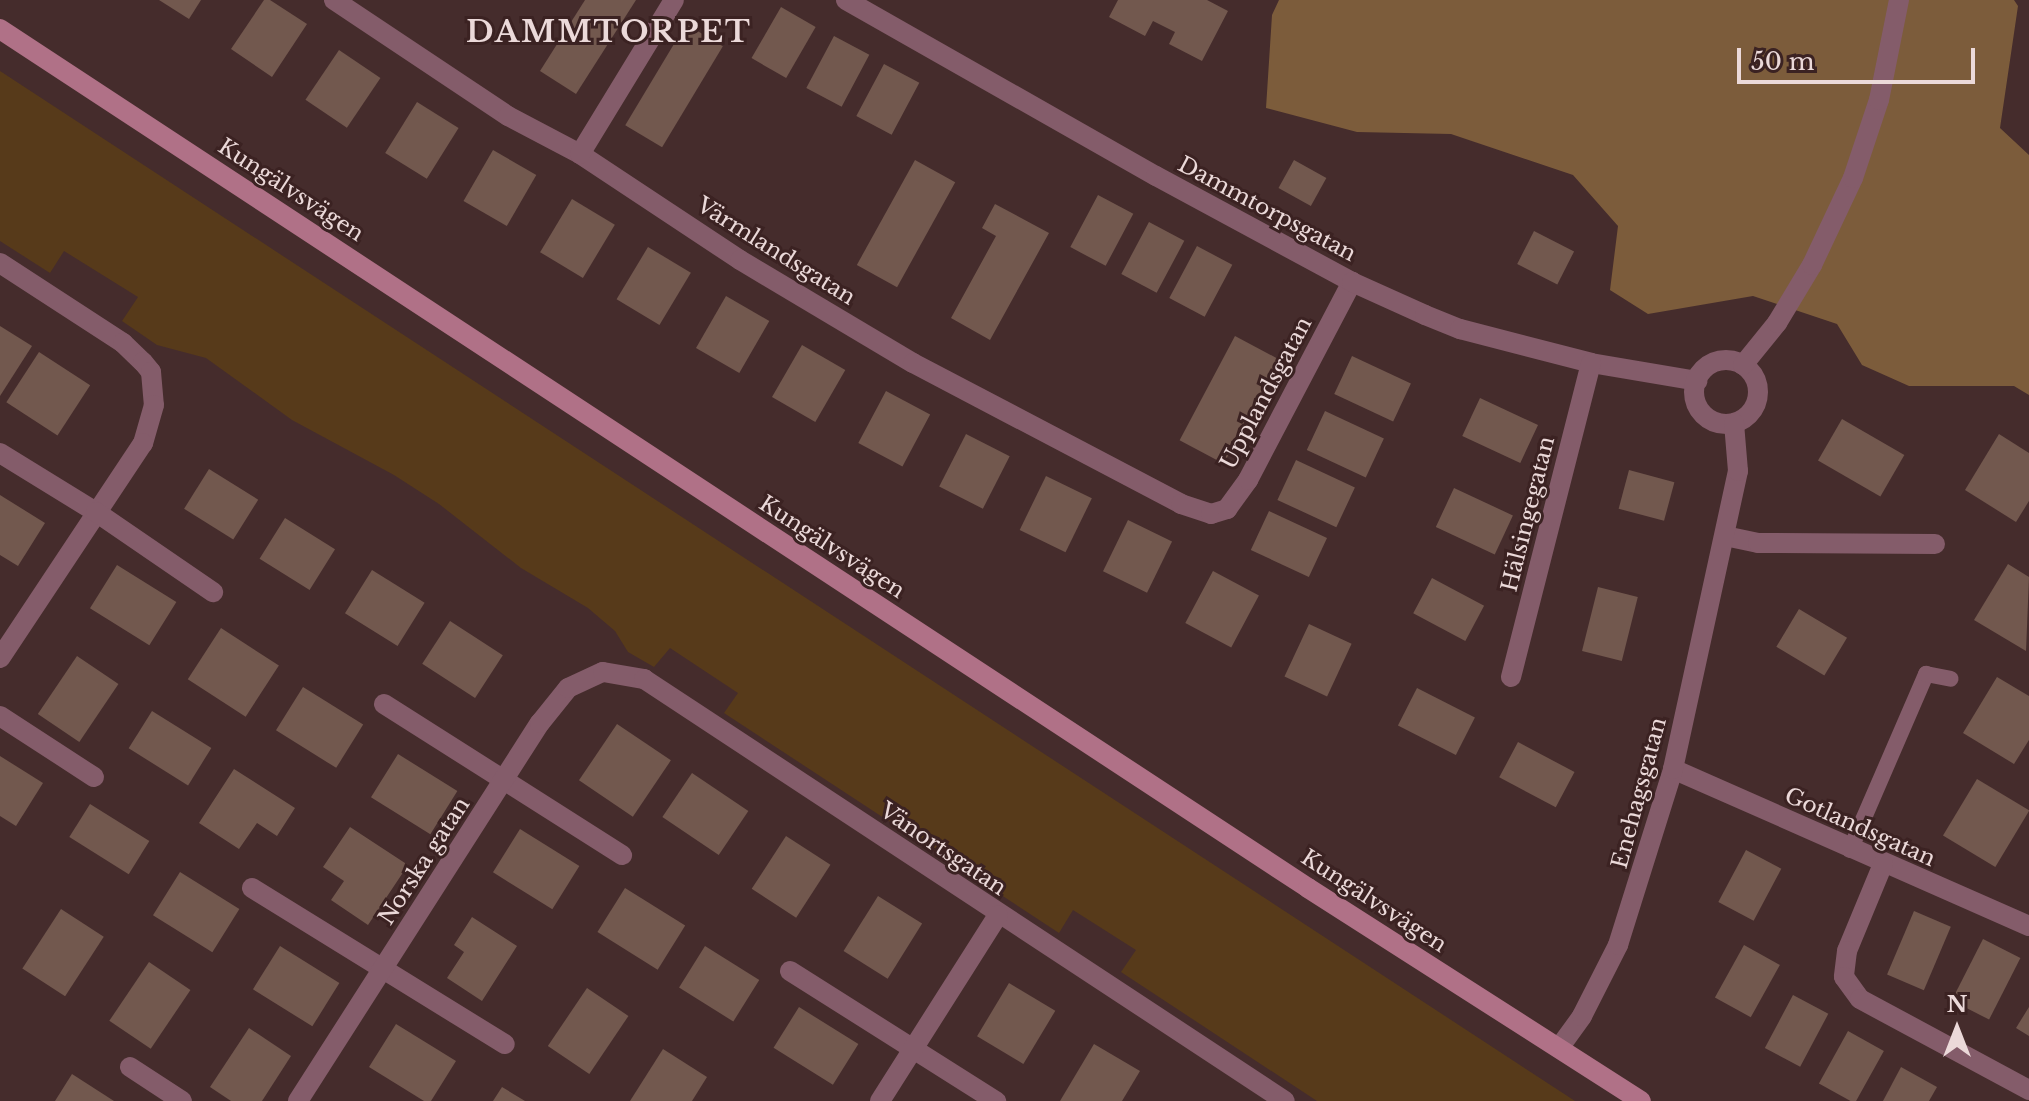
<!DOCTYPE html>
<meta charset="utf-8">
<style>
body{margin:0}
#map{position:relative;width:2029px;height:1101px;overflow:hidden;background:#452c2c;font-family:"Libre Baskerville",serif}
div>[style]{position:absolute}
.green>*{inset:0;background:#573a1a}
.forest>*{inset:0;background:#7c5c3b}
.building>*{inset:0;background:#72584e;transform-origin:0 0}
.service>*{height:16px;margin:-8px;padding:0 8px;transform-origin:8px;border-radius:8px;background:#845c6a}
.minor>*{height:20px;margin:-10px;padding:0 10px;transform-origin:10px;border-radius:10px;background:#845c6a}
.minor>.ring{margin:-10px;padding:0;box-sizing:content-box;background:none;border:20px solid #845c6a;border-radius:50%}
.secondary>*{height:20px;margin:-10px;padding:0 10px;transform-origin:10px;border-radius:10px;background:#b07187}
span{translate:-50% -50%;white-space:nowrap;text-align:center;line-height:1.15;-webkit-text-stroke:6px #3b2222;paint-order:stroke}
.street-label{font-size:22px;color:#ebd9d9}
.district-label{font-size:30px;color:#ebd9d9;font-weight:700;letter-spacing:2px}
.north{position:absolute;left:1917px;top:989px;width:80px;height:80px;-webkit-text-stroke:6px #3b2222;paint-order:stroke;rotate:0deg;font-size:22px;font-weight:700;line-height:32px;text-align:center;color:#ebd9d9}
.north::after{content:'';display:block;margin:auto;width:28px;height:36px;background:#ebd9d9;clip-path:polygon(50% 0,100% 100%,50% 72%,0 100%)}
.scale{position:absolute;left:1737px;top:48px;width:238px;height:36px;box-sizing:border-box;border:4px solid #ebd9d9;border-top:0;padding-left:10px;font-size:24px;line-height:28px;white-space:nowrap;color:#ebd9d9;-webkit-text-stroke:6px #3b2222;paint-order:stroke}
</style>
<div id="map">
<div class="green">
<i style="clip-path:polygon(0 71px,1575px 1101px,1317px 1101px,1121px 972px,1136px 950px,1073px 910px,1059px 933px,724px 713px,738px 693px,670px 648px,654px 667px,628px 652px,615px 631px,588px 608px,521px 568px,439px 504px,394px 475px,292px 420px,206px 358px,157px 345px,122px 321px,138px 297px,64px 251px,50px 273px,0 241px)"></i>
</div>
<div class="forest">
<i style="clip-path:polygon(1279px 0,2014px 0,2018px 6px,2000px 128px,2029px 155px,2029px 395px,2014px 386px,1909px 386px,1862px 365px,1837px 324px,1753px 296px,1648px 314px,1610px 290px,1618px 226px,1573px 175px,1451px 134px,1357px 132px,1266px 108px,1272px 15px)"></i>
</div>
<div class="building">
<i style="clip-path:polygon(159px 0,201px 0,189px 19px)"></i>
<i style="clip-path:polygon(264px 0,270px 0,307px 24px,272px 77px,231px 49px)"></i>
<i style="clip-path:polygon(585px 0,636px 0,576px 94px,540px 71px)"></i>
<i style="clip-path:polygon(1118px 0,1207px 0,1228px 11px,1202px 61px,1169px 44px,1175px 32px,1153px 21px,1145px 36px,1109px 17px)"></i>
<i style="left:781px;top:7px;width:40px;height:59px;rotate:30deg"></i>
<i style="left:686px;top:24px;width:43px;height:118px;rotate:31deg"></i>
<i style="left:834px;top:36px;width:40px;height:59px;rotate:28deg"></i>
<i style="left:339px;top:50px;width:50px;height:60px;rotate:34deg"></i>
<i style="left:884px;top:64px;width:40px;height:59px;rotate:28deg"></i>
<i style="left:417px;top:102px;width:49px;height:60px;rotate:32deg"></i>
<i style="left:493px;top:150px;width:50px;height:59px;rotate:30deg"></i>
<i style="left:915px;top:160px;width:46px;height:120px;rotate:29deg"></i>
<i style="left:1294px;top:160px;width:37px;height:32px;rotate:29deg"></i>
<i style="left:1098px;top:195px;width:40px;height:59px;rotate:28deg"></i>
<i style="left:572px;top:199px;width:50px;height:62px;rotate:31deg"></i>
<i style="clip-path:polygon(995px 204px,1049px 233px,990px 340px,951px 318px,996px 236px,982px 228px)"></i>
<i style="left:1149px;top:222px;width:40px;height:59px;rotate:28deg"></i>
<i style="left:1534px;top:231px;width:45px;height:37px;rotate:27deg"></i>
<i style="left:1197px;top:246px;width:40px;height:59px;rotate:28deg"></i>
<i style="left:648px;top:247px;width:50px;height:61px;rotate:31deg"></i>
<i style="left:726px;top:296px;width:50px;height:60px;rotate:30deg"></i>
<i style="clip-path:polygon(0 326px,32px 346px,0 396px)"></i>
<i style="left:1235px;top:336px;width:50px;height:118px;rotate:28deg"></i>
<i style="left:802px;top:345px;width:50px;height:60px;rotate:30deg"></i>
<i style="left:39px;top:352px;width:61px;height:60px;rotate:33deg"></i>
<i style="left:1352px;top:356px;width:65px;height:42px;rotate:25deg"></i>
<i style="left:886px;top:391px;width:50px;height:59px;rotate:28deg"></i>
<i style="left:1480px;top:398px;width:64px;height:42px;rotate:25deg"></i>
<i style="left:1325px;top:411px;width:65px;height:43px;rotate:25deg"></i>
<i style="left:1842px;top:419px;width:72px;height:48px;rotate:30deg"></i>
<i style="left:966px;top:434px;width:49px;height:59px;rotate:27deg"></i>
<i style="clip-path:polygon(1999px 434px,2029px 453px,2029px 501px,2016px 522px,1965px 490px)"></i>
<i style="left:1296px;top:460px;width:65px;height:44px;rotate:25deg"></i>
<i style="left:209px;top:469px;width:58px;height:47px;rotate:32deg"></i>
<i style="left:1629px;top:470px;width:47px;height:40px;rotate:15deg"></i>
<i style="left:1046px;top:476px;width:51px;height:60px;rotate:26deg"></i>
<i style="left:1454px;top:488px;width:65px;height:43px;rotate:25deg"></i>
<i style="clip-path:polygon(0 495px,45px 523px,18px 566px,0 555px)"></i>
<i style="left:1269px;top:511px;width:64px;height:43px;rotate:25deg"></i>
<i style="left:285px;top:518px;width:59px;height:48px;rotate:32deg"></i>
<i style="left:1128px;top:520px;width:49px;height:57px;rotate:26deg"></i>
<i style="clip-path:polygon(2008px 564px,2029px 577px,2026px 651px,1974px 620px)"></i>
<i style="left:117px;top:565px;width:70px;height:51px;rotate:32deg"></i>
<i style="left:372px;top:570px;width:62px;height:51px;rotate:32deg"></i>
<i style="left:1213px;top:571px;width:52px;height:59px;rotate:28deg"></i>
<i style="left:1432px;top:578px;width:59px;height:40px;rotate:28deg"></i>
<i style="left:1598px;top:587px;width:41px;height:66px;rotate:14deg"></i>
<i style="left:1799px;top:609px;width:56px;height:44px;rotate:31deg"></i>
<i style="left:450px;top:621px;width:63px;height:51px;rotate:33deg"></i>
<i style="left:1309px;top:624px;width:47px;height:58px;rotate:25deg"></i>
<i style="left:221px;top:628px;width:69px;height:61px;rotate:33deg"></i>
<i style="left:77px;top:656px;width:50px;height:70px;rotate:34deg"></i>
<i style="clip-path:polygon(1997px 677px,2029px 696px,2029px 740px,2014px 764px,1963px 733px)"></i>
<i style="left:303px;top:687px;width:71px;height:51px;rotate:32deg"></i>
<i style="left:1417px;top:688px;width:65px;height:42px;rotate:27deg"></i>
<i style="left:152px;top:711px;width:70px;height:44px;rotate:32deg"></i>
<i style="left:617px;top:724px;width:65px;height:68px;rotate:34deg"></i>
<i style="left:1518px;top:742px;width:64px;height:40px;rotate:28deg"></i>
<i style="left:398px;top:754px;width:70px;height:51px;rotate:32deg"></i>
<i style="clip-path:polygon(0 756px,43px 783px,16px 826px,0 816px)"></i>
<i style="clip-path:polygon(234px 769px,295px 808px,277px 836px,257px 823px,239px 849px,199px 823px)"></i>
<i style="left:692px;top:773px;width:68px;height:53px;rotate:34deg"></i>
<i style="left:1977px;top:779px;width:61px;height:66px;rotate:31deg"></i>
<i style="left:90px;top:804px;width:70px;height:39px;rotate:32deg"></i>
<i style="clip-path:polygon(350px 827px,408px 865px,368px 925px,331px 900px,344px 881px,323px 867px)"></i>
<i style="left:520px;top:829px;width:70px;height:51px;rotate:32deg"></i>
<i style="left:786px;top:836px;width:53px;height:63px;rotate:33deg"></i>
<i style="left:1746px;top:850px;width:40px;height:59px;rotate:28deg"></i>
<i style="left:180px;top:872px;width:70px;height:51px;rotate:32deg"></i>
<i style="left:625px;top:888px;width:71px;height:52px;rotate:32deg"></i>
<i style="left:878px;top:896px;width:52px;height:65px;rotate:32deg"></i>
<i style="left:61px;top:909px;width:51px;height:71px;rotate:33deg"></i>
<i style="left:1914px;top:911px;width:40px;height:69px;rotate:23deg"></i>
<i style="clip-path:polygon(472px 917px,517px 946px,482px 1001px,447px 978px,464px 952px,454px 945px)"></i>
<i style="left:1983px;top:939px;width:42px;height:69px;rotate:27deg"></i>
<i style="left:1744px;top:945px;width:41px;height:60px;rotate:29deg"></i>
<i style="left:280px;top:946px;width:70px;height:51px;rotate:32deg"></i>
<i style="left:705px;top:946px;width:64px;height:49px;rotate:32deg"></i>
<i style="left:149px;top:962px;width:50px;height:71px;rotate:34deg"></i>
<i style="left:1009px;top:983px;width:54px;height:62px;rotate:31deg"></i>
<i style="left:587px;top:988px;width:50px;height:70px;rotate:34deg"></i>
<i style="left:1793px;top:995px;width:40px;height:60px;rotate:28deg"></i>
<i style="left:799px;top:1007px;width:70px;height:48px;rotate:32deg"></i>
<i style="clip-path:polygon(2029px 1007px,2029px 1036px,2016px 1028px)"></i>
<i style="clip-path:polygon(396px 1024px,456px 1061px,431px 1101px,424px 1101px,369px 1067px)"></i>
<i style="clip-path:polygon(249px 1028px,291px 1056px,262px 1101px,231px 1101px,210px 1087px)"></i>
<i style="left:1848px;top:1031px;width:41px;height:60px;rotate:29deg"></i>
<i style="clip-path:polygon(1094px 1044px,1140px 1071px,1122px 1101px,1060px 1101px)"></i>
<i style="clip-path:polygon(663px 1049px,707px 1077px,692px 1101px,630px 1101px)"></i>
<i style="clip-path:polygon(1901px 1067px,1937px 1087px,1929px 1101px,1883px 1101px)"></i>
<i style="clip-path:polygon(72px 1074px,114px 1101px,55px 1101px)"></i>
<i style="clip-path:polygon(502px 1087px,525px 1101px,493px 1101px)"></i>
</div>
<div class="service">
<i style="left:1850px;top:850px;width:192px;rotate:-66.6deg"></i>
<i style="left:1926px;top:674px;width:25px;rotate:11deg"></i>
</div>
<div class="minor">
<i style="left:334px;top:0;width:209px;rotate:33.7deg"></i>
<i style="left:508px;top:116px;width:81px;rotate:27.8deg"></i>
<i style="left:580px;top:154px;width:192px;rotate:33.5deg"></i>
<i style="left:740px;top:260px;width:201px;rotate:30.8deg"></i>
<i style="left:913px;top:363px;width:303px;rotate:27.7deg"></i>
<i style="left:1181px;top:504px;width:32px;rotate:18deg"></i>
<i style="left:1211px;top:514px;width:17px;rotate:-17deg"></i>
<i style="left:1227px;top:509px;width:36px;rotate:-54deg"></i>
<i style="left:1248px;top:480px;width:224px;rotate:-62.3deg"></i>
<i style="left:846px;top:0;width:356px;rotate:29.6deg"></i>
<i style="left:1156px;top:176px;width:223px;rotate:28.4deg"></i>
<i style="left:1352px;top:282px;width:80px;rotate:24.3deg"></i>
<i style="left:1425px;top:315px;width:38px;rotate:22deg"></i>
<i style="left:1460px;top:329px;width:135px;rotate:14.5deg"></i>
<i style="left:1591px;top:363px;width:108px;rotate:9.6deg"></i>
<i style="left:580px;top:154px;width:180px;rotate:-58.6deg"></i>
<i style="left:0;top:263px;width:147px;rotate:33deg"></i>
<i style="left:123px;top:343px;width:28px;rotate:44deg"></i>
<i style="left:143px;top:362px;width:13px;rotate:51deg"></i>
<i style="left:151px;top:372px;width:33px;rotate:85deg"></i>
<i style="left:154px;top:405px;width:40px;rotate:106deg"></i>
<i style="left:143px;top:443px;width:258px;rotate:123.6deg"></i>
<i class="ring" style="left:1694px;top:360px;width:44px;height:44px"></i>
<i style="left:1743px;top:365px;width:54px;rotate:-51deg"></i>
<i style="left:1777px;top:323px;width:68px;rotate:-58.9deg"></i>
<i style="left:1812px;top:265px;width:96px;rotate:-64.8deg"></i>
<i style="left:1853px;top:178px;width:82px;rotate:-71.6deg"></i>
<i style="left:1879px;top:100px;width:102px;rotate:-78.7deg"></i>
<i style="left:0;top:453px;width:113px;rotate:31.6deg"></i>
<i style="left:96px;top:512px;width:142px;rotate:34.4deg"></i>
<i style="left:1725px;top:536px;width:34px;rotate:12deg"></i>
<i style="left:1758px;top:543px;width:177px;rotate:0.3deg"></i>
<i style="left:1511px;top:677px;width:324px;rotate:-75.7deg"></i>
<i style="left:384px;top:704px;width:282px;rotate:32.4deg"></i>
<i style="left:0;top:716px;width:112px;rotate:33deg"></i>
<i style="left:1673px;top:769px;width:389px;rotate:23.8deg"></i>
<i style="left:1883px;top:864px;width:94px;rotate:112.5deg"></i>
<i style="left:1847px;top:951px;width:26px;rotate:97deg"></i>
<i style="left:1844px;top:977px;width:27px;rotate:54deg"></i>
<i style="left:1860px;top:999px;width:192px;rotate:28.3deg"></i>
<i style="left:252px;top:888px;width:297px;rotate:31.7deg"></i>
<i style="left:790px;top:971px;width:244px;rotate:32.3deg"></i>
<i style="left:1559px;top:1048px;width:39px;rotate:-54deg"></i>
<i style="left:1582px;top:1016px;width:80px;rotate:-63.1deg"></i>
<i style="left:1618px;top:945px;width:184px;rotate:-72.6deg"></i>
<i style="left:1673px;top:769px;width:305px;rotate:-77.7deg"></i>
<i style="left:1738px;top:471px;width:48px;rotate:-94.8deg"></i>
<i style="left:130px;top:1067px;width:62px;rotate:33.2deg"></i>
<i style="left:298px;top:1101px;width:449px;rotate:-57.4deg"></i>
<i style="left:540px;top:723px;width:45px;rotate:-51.3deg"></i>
<i style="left:568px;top:688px;width:38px;rotate:-25deg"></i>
<i style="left:603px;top:672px;width:42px;rotate:9.7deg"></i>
<i style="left:644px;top:679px;width:767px;rotate:33.36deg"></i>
<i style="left:880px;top:1101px;width:220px;rotate:-57.6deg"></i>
</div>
<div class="secondary">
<i style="left:0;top:29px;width:1565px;rotate:33.29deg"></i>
<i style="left:1308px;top:888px;width:395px;rotate:32.6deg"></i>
</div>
<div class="street-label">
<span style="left:291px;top:190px;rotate:33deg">Kungälvsvägen</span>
<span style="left:1267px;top:209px;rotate:28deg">Dammtorpsgatan</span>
<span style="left:776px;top:251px;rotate:32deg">Värmlandsgatan</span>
<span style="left:1266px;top:393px;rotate:-62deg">Upplandsgatan</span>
<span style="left:1528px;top:514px;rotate:-76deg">Hälsingegatan</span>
<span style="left:832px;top:547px;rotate:33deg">Kungälvsvägen</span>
<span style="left:1639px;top:793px;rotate:-75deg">Enehagsgatan</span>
<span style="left:1860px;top:827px;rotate:24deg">Gotlandsgatan</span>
<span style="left:943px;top:849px;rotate:34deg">Vänortsgatan</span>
<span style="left:424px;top:861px;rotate:-57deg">Norska gatan</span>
<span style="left:1374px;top:901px;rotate:33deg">Kungälvsvägen</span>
</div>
<div class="district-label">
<span style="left:609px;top:32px">DAMMTORPET</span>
</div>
<div class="north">N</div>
<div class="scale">50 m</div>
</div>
